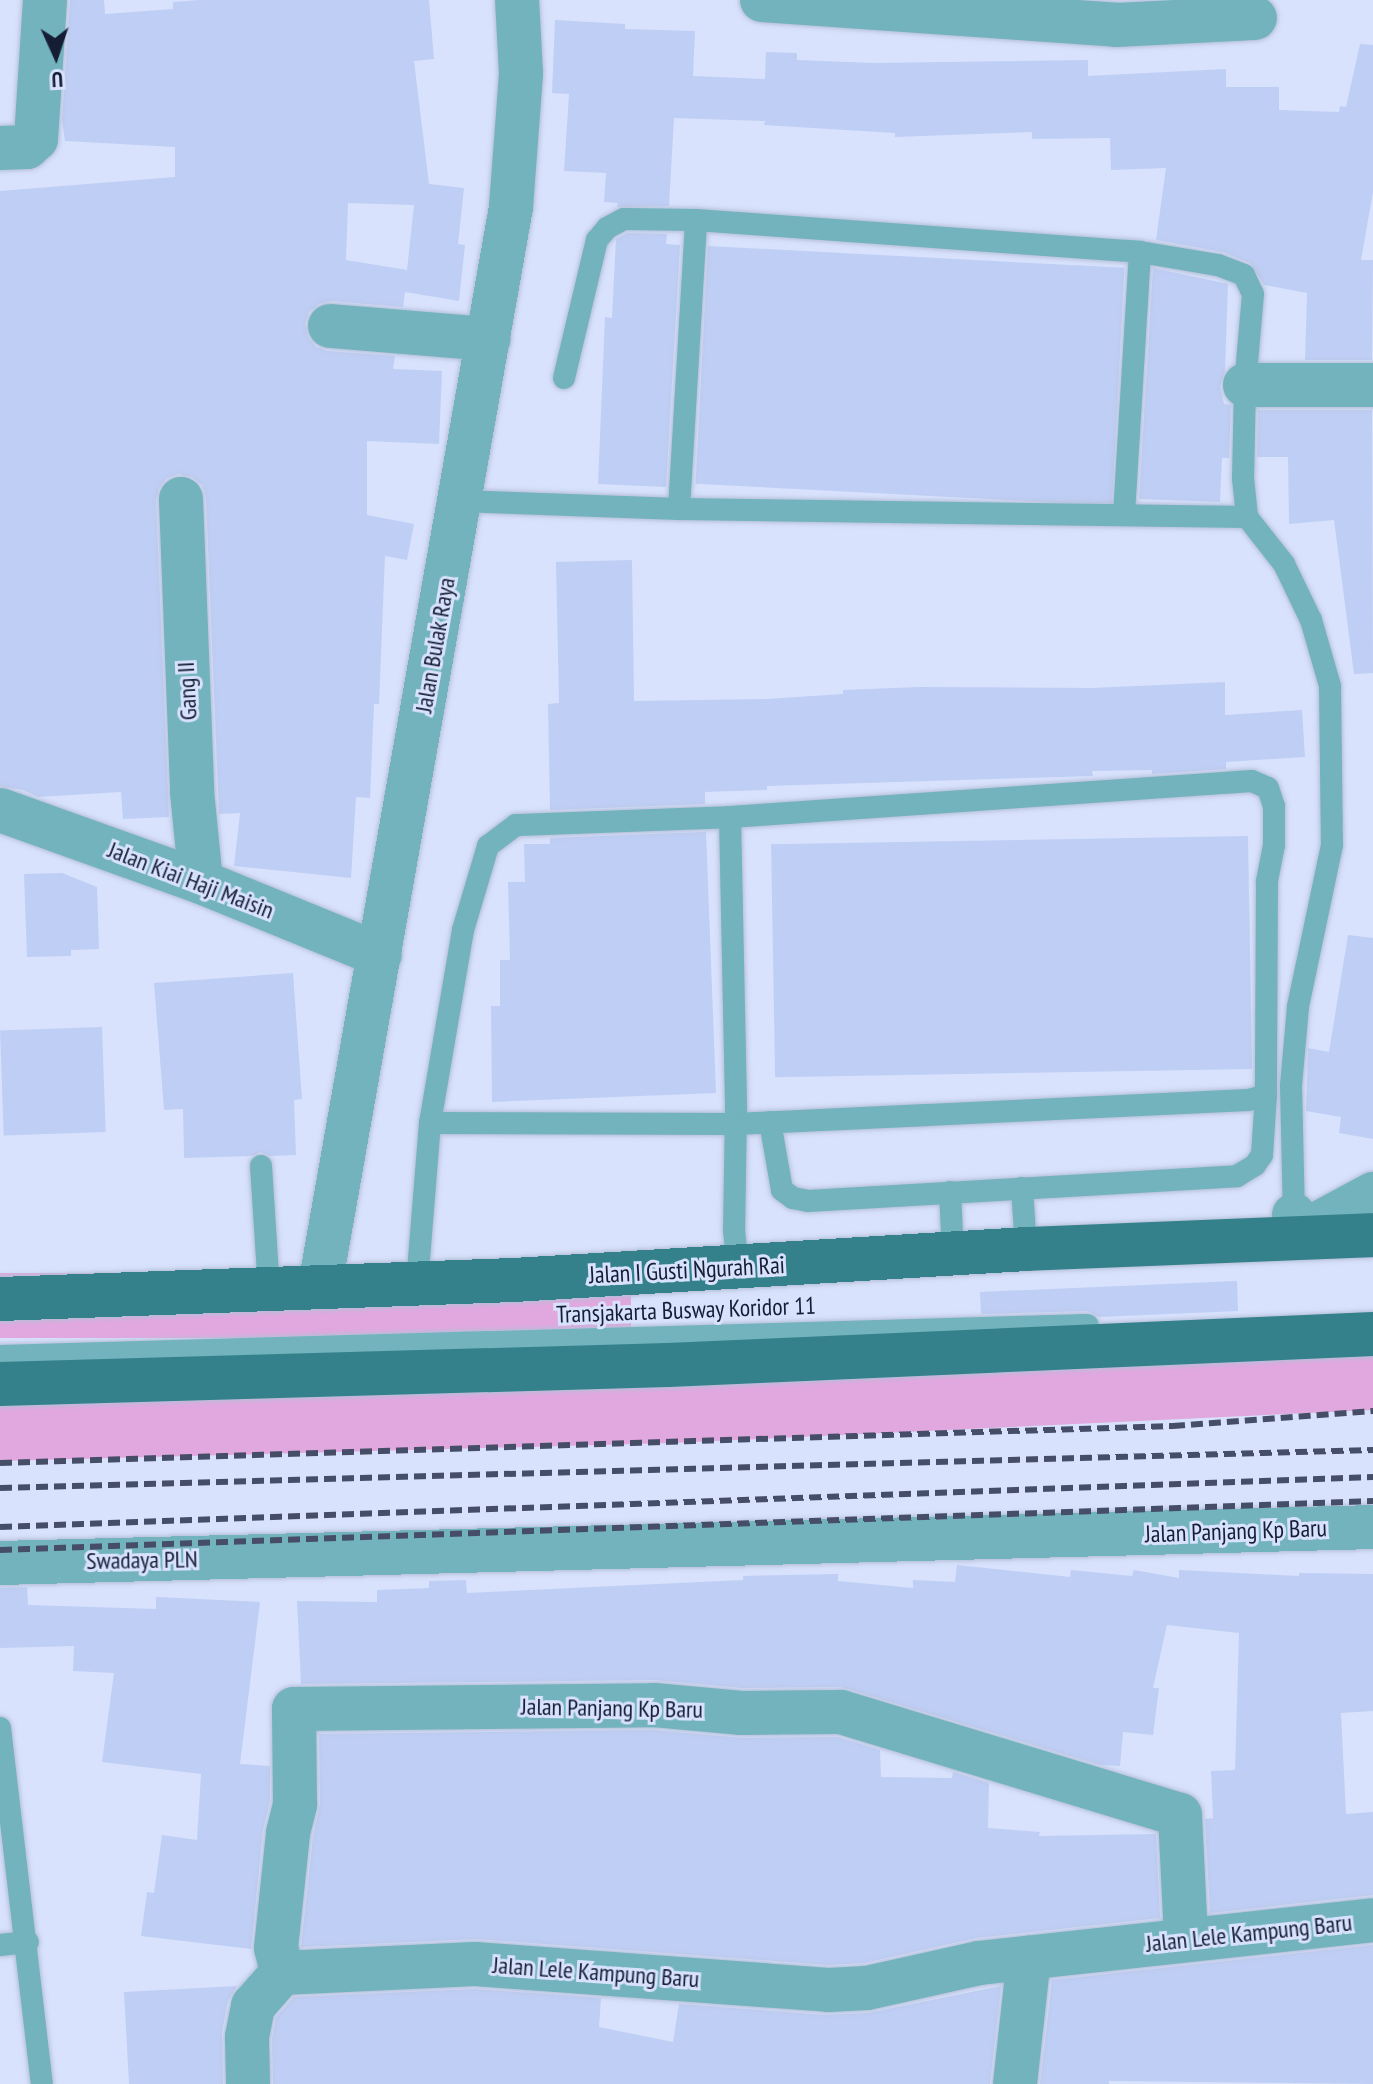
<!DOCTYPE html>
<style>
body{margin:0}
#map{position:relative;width:1373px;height:2084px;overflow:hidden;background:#d8e2fc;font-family:"PT Sans Narrow",sans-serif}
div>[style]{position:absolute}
.green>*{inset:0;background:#e1a8df;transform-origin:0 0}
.building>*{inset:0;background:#bfcef4;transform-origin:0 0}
.roads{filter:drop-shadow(0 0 2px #b5bfd8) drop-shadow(0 0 2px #b5bfd8)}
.service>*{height:22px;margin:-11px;padding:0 11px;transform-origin:11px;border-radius:11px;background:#72b3bd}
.minor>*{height:44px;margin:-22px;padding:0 22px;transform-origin:22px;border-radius:22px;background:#72b3bd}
.primary>*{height:44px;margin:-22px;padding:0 22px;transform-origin:22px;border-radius:22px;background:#34818c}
.rail>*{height:6px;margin-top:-3px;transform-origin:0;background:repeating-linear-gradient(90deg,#464e67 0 12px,transparent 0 18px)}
span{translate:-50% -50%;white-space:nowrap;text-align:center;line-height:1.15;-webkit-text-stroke:6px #d8e2fc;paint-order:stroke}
.street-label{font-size:24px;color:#151d35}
.north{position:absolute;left:16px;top:16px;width:80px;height:80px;-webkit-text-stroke:6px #d8e2fc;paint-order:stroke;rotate:177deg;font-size:22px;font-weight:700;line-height:32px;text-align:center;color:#151d35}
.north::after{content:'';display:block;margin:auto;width:28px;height:36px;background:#151d35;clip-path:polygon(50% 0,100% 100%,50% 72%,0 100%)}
</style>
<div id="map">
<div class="green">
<i style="left:631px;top:1273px;width:65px;height:632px;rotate:90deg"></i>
<i style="clip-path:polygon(1373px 1337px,1373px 1410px,672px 1443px,0 1461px,0 1384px)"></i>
</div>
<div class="building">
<i style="clip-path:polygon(evenodd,70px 0,104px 0,105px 14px,173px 9px,173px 2px,199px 0,429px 0,434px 59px,414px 61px,429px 184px,464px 188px,458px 244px,465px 245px,459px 301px,405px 292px,403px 307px,331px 301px,319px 304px,309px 312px,305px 323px,308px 337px,316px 347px,327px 351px,395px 356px,393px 369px,442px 371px,439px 444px,367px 441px,367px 515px,414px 524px,407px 560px,385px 556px,379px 704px,374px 704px,370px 798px,356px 797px,351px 878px,234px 866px,240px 813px,219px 814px,206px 498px,202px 485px,192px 477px,179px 474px,167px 478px,159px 488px,156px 500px,169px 817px,123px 819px,121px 792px,38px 797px,23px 790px,0 786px,0 191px,175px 177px,175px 147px,65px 141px,62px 120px,70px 0,348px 203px,414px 205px,407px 270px,346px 260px,348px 203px)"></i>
<i style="clip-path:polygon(555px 20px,625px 24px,625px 29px,695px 31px,693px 76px,765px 79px,766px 52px,797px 53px,797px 60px,873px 63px,1088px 60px,1088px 76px,1226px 69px,1226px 87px,1279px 87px,1279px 110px,1339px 112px,1340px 106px,1346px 107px,1360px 44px,1373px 45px,1373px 192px,1361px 260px,1373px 260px,1372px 360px,1305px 360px,1307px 293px,1264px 285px,1250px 263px,1223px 252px,1156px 240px,1166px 168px,1111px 170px,1110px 138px,1032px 139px,1032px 132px,895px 137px,895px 133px,764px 125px,765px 121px,674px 118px,669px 206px,617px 207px,618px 203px,604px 202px,606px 173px,564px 171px,569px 94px,552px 93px)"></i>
<i style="clip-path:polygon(627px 233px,667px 234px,666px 244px,680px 245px,666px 487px,598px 484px,605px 317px,612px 318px,616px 239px)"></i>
<i style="left:708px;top:246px;width:417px;height:238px;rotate:3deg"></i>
<i style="clip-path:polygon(1153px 268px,1228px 284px,1225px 371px,1220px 386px,1224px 404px,1231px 405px,1229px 458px,1222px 458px,1220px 502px,1139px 499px)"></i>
<i style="clip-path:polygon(1258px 410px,1372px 410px,1373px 673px,1354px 674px,1334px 520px,1289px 524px,1288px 457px,1257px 457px)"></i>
<i style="clip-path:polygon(632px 560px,634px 701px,767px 699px,843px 694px,843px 690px,919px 687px,1092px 688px,1225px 682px,1225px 715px,1302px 710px,1305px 757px,1226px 762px,1226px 769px,1152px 774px,1152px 770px,1092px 771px,1093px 776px,767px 786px,767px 790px,705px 792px,705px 804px,550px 810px,548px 704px,559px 703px,556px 562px)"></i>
<i style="clip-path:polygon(706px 832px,716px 1093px,492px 1102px,491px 1006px,500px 1006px,500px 960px,510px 960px,508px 882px,525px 882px,524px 844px,550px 844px,550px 838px)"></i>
<i style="left:1248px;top:836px;width:233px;height:477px;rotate:89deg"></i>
<i style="clip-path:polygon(62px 873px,97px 887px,99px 949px,71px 950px,71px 956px,27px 957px,24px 874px)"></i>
<i style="clip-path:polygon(1348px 935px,1373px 938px,1373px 1139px,1339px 1133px,1341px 1117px,1306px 1111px,1308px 1048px,1329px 1052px)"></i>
<i style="clip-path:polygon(293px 973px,302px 1099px,294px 1100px,296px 1155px,270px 1156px,261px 1152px,252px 1156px,184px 1158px,183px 1109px,164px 1110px,154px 983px)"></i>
<i style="left:102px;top:1027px;width:105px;height:102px;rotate:88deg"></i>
<i style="clip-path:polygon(1237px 1281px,1238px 1311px,1099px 1317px,1088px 1311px,981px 1314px,980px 1292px)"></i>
<i style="clip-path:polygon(957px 1565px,1070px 1577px,1071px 1570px,1132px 1576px,1134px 1570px,1179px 1578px,1179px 1570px,1299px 1576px,1299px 1573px,1373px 1574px,1373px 1711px,1341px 1713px,1346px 1814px,1373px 1812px,1373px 1895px,1210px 1913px,1205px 1819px,1213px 1818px,1211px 1771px,1235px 1770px,1239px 1633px,1167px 1625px,1153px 1688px,1159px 1688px,1153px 1735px,1123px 1732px,1120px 1766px,1100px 1765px,841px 1687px,743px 1688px,654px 1680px,301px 1684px,297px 1601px,377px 1602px,377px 1590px,429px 1588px,429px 1581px,466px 1580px,467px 1593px,743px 1580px,743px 1576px,838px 1574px,838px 1581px,913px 1588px,913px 1580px,955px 1582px)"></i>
<i style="clip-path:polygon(27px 1587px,28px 1605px,156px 1609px,156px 1597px,260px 1602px,240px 1764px,270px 1766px,270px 1801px,263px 1830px,251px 1949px,141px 1936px,147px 1892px,154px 1893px,162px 1835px,197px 1840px,201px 1774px,102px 1762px,114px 1673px,73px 1671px,74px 1646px,0 1648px,0 1588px)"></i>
<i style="clip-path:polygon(653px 1730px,742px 1738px,837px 1737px,880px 1750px,881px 1777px,952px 1778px,953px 1772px,989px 1783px,988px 1828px,1040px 1832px,1039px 1836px,1156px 1834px,1160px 1918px,976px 1938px,864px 1963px,828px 1965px,477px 1939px,301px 1947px,313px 1837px,320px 1804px,319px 1734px)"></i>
<i style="clip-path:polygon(1373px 1945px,1373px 2084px,1109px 2081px,1109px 2084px,1040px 2084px,1052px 1980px)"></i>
<i style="clip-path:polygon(237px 1986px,228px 2001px,222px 2032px,223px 2084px,129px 2084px,124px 1992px)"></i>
<i style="clip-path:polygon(1001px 1986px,990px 2084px,273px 2084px,272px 2039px,276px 2017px,294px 1997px,475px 1989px,601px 1998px,599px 2027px,673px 2042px,679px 2004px,826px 2015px,868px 2013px)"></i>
</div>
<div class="roads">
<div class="service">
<i style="left:564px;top:378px;width:142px;rotate:-76.6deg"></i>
<i style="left:597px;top:240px;width:16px;rotate:-50deg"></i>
<i style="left:607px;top:228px;width:19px;rotate:-28deg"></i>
<i style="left:624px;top:219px;width:72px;rotate:0.8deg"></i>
<i style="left:696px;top:220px;width:445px;rotate:4.1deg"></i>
<i style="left:1140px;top:252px;width:79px;rotate:9.5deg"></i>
<i style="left:1218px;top:265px;width:28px;rotate:21deg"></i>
<i style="left:1244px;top:275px;width:21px;rotate:65deg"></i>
<i style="left:1253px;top:294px;width:91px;rotate:95deg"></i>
<i style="left:1245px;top:385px;width:93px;rotate:91.2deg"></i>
<i style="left:1243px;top:478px;width:39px;rotate:84deg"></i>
<i style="left:1247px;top:517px;width:60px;rotate:51.8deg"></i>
<i style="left:1284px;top:564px;width:62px;rotate:64.3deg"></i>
<i style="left:1311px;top:620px;width:69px;rotate:73.9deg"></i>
<i style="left:1330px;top:686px;width:159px;rotate:89.3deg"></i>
<i style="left:1332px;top:845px;width:166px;rotate:101.9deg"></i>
<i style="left:1298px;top:1007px;width:78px;rotate:95.1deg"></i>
<i style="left:1291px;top:1085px;width:130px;rotate:88.7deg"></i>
<i style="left:460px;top:501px;width:219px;rotate:2.1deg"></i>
<i style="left:679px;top:509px;width:568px;rotate:0.81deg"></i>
<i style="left:679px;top:509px;width:289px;rotate:-86.6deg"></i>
<i style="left:1124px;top:514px;width:262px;rotate:-86.5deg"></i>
<i style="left:730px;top:817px;width:292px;rotate:88.8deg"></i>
<i style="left:736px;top:1109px;width:121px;rotate:90.9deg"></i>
<i style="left:734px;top:1230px;width:37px;rotate:84deg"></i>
<i style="left:770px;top:1122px;width:69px;rotate:80deg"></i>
<i style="left:782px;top:1190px;width:14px;rotate:36deg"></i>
<i style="left:793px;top:1198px;width:15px;rotate:11deg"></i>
<i style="left:808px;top:1201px;width:430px;rotate:-3.3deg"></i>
<i style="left:1237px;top:1176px;width:21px;rotate:-31deg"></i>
<i style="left:1255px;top:1165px;width:12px;rotate:-55deg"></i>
<i style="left:1262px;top:1155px;width:60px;rotate:-86.2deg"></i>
<i style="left:261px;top:1166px;width:123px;rotate:86.3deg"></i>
<i style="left:1022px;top:1188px;width:61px;rotate:86.2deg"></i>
<i style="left:950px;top:1192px;width:62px;rotate:87.2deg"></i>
<i style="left:417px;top:1284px;width:162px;rotate:-85.4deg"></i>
<i style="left:430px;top:1123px;width:196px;rotate:-80.3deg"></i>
<i style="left:463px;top:930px;width:88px;rotate:-73.4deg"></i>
<i style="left:488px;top:846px;width:35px;rotate:-37deg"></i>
<i style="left:516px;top:825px;width:214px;rotate:-2.1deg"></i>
<i style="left:730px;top:817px;width:523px;rotate:-3.95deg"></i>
<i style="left:1252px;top:781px;width:17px;rotate:24deg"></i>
<i style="left:1268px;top:788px;width:19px;rotate:72deg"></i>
<i style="left:1274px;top:806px;width:39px;rotate:90deg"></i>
<i style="left:1274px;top:845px;width:38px;rotate:101deg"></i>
<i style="left:1267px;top:882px;width:213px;rotate:90.3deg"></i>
<i style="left:1266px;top:1095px;width:19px;rotate:164deg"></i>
<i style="left:1248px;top:1100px;width:513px;rotate:177.32deg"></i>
<i style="left:736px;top:1124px;width:306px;rotate:-179.8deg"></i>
<i style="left:0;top:1356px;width:1088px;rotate:-1.63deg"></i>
<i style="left:0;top:1728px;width:358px;rotate:83.3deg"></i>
<i style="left:0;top:1945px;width:28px;rotate:-6deg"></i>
</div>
<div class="minor">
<i style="left:762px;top:0;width:355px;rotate:4deg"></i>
<i style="left:1116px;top:25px;width:139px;rotate:-2.9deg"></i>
<i style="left:0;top:148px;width:27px;rotate:-2deg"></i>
<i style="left:27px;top:147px;width:12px;rotate:-42deg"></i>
<i style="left:36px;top:139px;width:139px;rotate:-86.3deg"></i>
<i style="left:330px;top:326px;width:159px;rotate:4.7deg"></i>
<i style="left:1245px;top:385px;width:128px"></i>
<i style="left:181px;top:499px;width:293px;rotate:87.8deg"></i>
<i style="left:192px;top:792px;width:90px;rotate:84.3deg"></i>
<i style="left:0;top:810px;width:214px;rotate:19.7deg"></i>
<i style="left:201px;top:882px;width:193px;rotate:22.2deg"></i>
<i style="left:1294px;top:1215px;width:21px;rotate:87deg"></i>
<i style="left:1295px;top:1236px;width:89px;rotate:-28.3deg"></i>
<i style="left:320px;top:1286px;width:1096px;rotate:-79.96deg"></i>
<i style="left:511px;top:207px;width:134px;rotate:-85.7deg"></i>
<i style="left:521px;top:73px;width:73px;rotate:-93.1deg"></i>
<i style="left:0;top:1563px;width:1373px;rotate:-1.5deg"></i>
<i style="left:282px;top:1973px;width:26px;rotate:-103deg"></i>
<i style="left:276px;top:1948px;width:116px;rotate:-84deg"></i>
<i style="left:288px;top:1833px;width:30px;rotate:-76deg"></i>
<i style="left:295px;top:1804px;width:95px;rotate:-90.6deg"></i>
<i style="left:294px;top:1709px;width:360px;rotate:-0.6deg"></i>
<i style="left:654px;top:1705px;width:88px;rotate:5.2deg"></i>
<i style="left:742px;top:1713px;width:99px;rotate:-0.6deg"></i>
<i style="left:841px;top:1712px;width:354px;rotate:16.9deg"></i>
<i style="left:1180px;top:1815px;width:124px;rotate:87.2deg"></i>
<i style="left:248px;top:2084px;width:47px;rotate:-91.2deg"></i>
<i style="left:247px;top:2037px;width:32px;rotate:-79deg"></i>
<i style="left:253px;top:2006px;width:44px;rotate:-48.7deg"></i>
<i style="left:282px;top:1973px;width:193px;rotate:-2.7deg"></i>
<i style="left:475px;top:1964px;width:354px;rotate:4.2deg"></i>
<i style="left:828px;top:1990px;width:39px;rotate:-3deg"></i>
<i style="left:867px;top:1988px;width:115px;rotate:-12.6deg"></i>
<i style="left:979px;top:1963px;width:396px;rotate:-6.2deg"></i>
<i style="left:1015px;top:2084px;width:127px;rotate:-83.7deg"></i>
</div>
<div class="primary">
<i style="left:0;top:1299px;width:514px;rotate:-2.12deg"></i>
<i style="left:514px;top:1280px;width:513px;rotate:-3.46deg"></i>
<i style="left:1026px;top:1249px;width:347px;rotate:-2.3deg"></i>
<i style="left:0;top:1384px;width:668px;rotate:-1.63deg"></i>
<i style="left:668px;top:1365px;width:706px;rotate:-2.52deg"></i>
</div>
</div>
<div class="rail">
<i style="left:0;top:1463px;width:1174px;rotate:-1.81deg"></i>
<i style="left:1173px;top:1426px;width:201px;rotate:-4.3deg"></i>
<i style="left:0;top:1488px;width:1374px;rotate:-1.59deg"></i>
<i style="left:0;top:1527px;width:1374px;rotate:-2.09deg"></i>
<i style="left:0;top:1550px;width:1374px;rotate:-2.04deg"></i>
</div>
<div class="street-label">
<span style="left:435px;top:645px;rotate:-80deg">Jalan Bulak Raya</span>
<span style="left:187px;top:691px;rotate:-93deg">Gang II</span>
<span style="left:191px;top:880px;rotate:21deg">Jalan Kiai Haji Maisin</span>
<span style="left:687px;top:1270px;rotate:-3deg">Jalan I Gusti Ngurah Rai</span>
<span style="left:686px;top:1310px;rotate:-2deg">Transjakarta Busway Koridor 11</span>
<span style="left:1236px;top:1531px;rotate:-2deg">Jalan Panjang Kp Baru</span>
<span style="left:142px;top:1560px;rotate:-1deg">Swadaya PLN</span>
<span style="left:612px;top:1708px;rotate:1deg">Jalan Panjang Kp Baru</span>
<span style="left:1249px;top:1933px;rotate:-6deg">Jalan Lele Kampung Baru</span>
<span style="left:596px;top:1972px;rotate:4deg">Jalan Lele Kampung Baru</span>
</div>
<div class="north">U</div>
</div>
